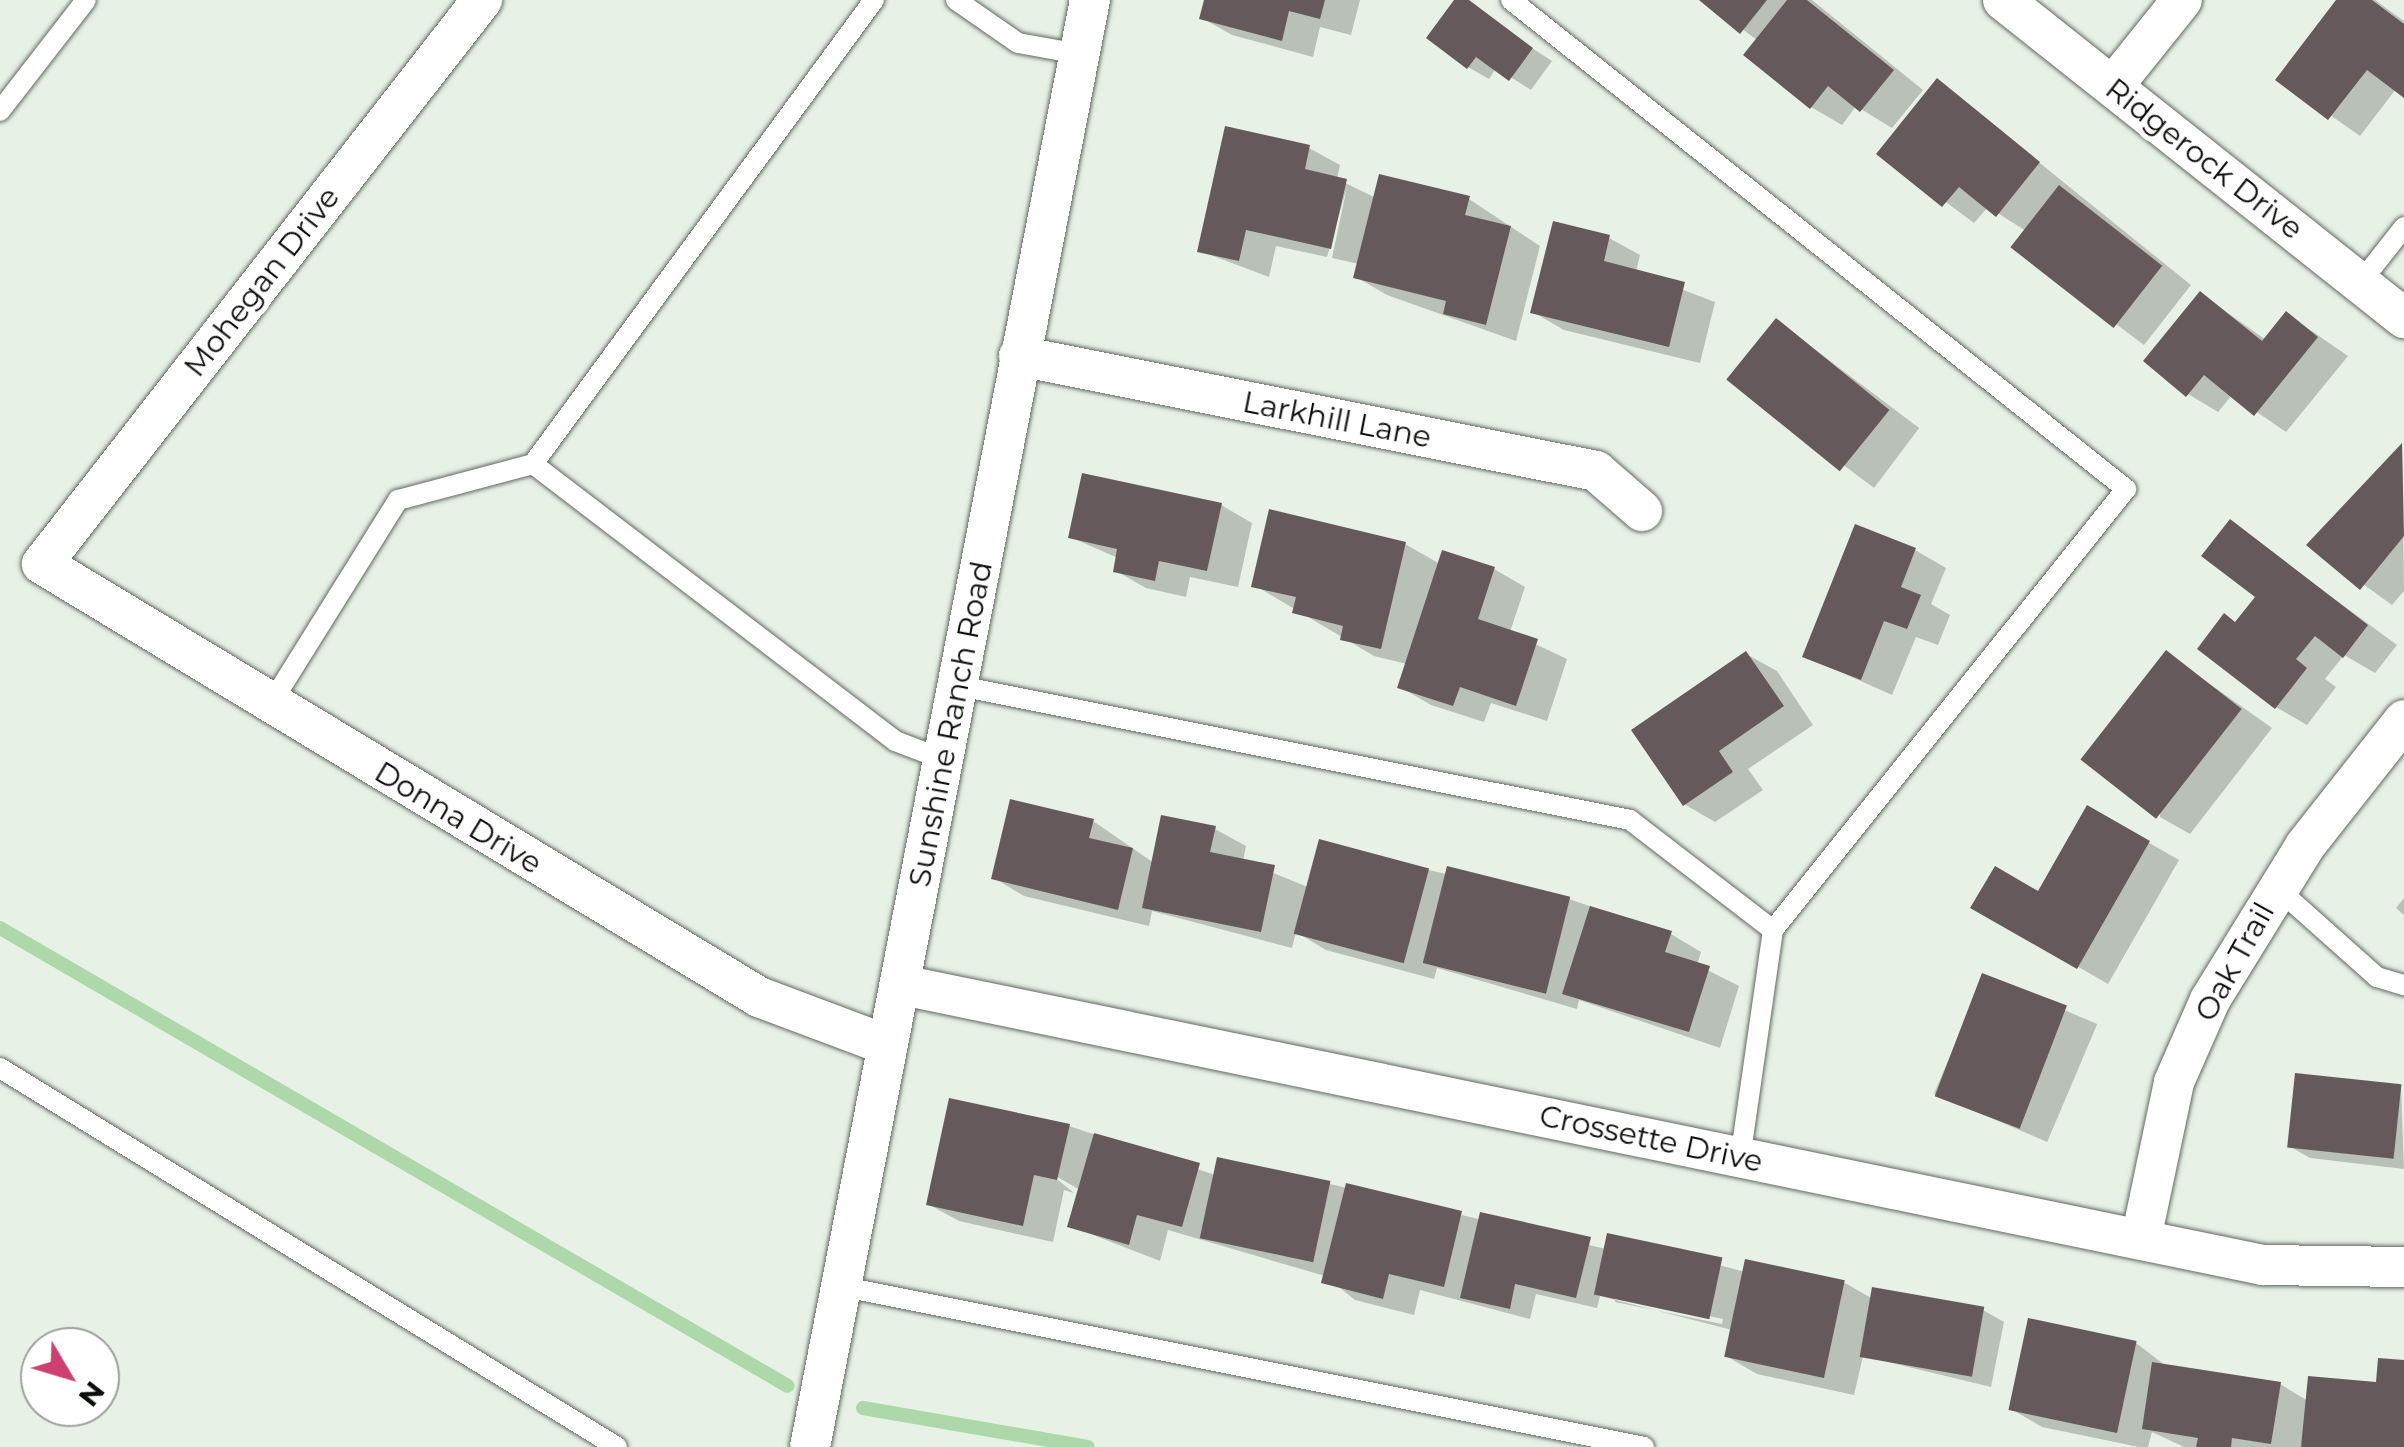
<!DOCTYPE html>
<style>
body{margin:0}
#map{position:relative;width:2404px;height:1447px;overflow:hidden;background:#e7f1e6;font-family:Montserrat,sans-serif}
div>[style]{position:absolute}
.shadow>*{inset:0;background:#0003;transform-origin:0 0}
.stream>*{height:14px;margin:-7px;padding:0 7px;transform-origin:7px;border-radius:7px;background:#add8a9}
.building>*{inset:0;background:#66595c;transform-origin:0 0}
.roads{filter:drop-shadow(0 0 2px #616960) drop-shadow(0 0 2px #616960)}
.service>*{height:20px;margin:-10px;padding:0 10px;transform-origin:10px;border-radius:10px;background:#fff}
.minor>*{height:40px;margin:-20px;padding:0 20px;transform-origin:20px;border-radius:20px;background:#fff}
span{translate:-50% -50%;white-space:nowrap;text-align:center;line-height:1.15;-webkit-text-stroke:10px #fff;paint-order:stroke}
.street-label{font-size:30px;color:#0b0e0a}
.north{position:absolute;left:20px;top:1327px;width:100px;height:100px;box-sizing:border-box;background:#fff;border:2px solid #9d9f9d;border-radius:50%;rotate:128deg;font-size:28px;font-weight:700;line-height:40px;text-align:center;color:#0b0e0a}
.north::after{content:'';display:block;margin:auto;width:35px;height:45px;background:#cd4071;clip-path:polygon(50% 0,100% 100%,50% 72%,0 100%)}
</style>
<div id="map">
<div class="shadow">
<i style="clip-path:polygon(1206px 0,1360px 0,1351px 35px,1320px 27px,1313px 57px,1232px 35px,1202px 18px)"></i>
<i style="clip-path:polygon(1457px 0,1552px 61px,1531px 90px,1496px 68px,1489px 79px,1468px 67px)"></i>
<i style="clip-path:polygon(1703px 0,1812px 0,1923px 90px,1892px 128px,1856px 106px,1842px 125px,1811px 107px,1757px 40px)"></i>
<i style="clip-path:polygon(2339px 0,2375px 0,2404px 21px,2404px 95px,2396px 89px,2360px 136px,2279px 79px)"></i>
<i style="clip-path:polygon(1938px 81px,2191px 285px,2144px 345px,2013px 247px,2026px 231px,1988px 207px,1974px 223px,1880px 153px)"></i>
<i style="clip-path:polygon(1309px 148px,1340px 165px,1337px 179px,1376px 198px,1469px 199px,1540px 246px,1516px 341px,1387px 295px,1356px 277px,1359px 264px,1332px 258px,1347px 187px,1327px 257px,1276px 246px,1269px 277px,1200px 251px)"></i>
<i style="clip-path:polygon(1609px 238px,1640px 255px,1636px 272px,1715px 302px,1700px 363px,1564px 330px,1533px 312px)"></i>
<i style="clip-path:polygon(2201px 294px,2266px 340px,2287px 314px,2348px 356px,2286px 432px,2232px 395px,2218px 412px,2188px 394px)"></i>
<i style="left:1777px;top:321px;width:178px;height:75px;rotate:37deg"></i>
<i style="clip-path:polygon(2402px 446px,2404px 591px,2392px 605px,2309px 545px)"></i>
<i style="clip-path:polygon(1221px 505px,1252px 523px,1238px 587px,1190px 577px,1186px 597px,1146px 588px,1116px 571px,1118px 558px,1070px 537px)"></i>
<i style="clip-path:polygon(2231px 523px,2397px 645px,2375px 673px,2344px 655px,2325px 679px,2336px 687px,2307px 725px,2276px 707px,2237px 624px,2258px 596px)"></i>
<i style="clip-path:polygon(1405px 544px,1440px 564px,1494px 569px,1525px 587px,1510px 632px,1567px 659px,1547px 721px,1491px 703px,1484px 722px,1431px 705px,1400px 687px,1407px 664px,1374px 656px,1254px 585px)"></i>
<i style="clip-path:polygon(1915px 550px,1946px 568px,1931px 604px,1950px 615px,1938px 645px,1916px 637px,1892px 695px,1805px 656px)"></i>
<i style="clip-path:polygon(2166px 653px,2272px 728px,2190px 834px,2160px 817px)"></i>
<i style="clip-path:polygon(1746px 654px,1777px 671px,1813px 725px,1748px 769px,1763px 790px,1715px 822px,1684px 804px)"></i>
<i style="clip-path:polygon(2088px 808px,2179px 860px,2108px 984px,1974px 907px,2039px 894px)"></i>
<i style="clip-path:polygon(1093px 821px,1154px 863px,1215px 829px,1246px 846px,1243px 861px,1308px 887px,1428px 870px,1569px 899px,1671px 934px,1701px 952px,1697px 965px,1739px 986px,1720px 1048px,1579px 1000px,1577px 1009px,1437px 968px,1434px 979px,1326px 950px,1296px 932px,1292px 948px,1152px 911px,1149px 926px,1024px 896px,994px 878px)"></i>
<i style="clip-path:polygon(2404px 898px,2404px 915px,2396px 908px)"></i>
<i style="left:1984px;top:976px;width:123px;height:128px;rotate:23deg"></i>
<i style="clip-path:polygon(2401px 1087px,2404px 1169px,2310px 1158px,2289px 1146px)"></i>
<i style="clip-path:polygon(evenodd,1069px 1126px,1215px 1175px,1330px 1184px,1606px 1249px,1609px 1236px,1745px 1272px,1747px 1262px,1845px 1283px,1873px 1299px,1983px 1310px,2004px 1322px,1991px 1387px,1863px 1356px,1854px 1395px,1757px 1374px,1726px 1356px,1732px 1330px,1600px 1296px,1597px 1308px,1536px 1294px,1530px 1319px,1420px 1290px,1414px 1315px,1355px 1300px,1325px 1276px,1168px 1230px,1160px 1261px,1070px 1226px,1080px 1190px,1047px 1171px,1074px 1193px,1064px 1190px,1053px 1242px,959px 1221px,928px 1204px,1069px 1126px,1615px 1297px,1723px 1319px,1722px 1324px,1615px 1302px,1615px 1297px)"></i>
<i style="clip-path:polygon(2136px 1343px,2166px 1366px,2280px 1384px,2308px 1401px,2378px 1385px,2404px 1363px,2404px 1447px,2184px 1447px,2152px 1432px,2148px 1447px,2139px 1447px,2042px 1427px,2011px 1409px)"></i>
</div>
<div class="stream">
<i style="left:0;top:928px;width:911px;rotate:30.17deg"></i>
<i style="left:863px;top:1408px;width:228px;rotate:9.8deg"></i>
</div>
<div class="building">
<i style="clip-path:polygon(1204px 0,1325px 0,1320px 19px,1289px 11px,1282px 41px,1199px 19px)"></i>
<i style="clip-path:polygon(1454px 0,1469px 0,1533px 48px,1509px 81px,1476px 57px,1467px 69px,1426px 38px)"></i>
<i style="clip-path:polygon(1699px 0,1767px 0,1740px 34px)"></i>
<i style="clip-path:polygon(1787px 0,1807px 0,1894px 70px,1860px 112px,1828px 86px,1810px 109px,1743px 55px)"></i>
<i style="clip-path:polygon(2336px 0,2372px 0,2404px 24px,2404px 98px,2367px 70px,2328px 120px,2275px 80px)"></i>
<i style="clip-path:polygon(1937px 78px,2040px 162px,1996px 217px,1959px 187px,1942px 207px,1876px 154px)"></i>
<i style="clip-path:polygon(1225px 126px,1310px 145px,1305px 169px,1347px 179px,1331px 249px,1246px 230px,1239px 261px,1197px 252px)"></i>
<i style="clip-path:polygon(1379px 174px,1470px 196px,1465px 215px,1511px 226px,1486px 325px,1443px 314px,1446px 301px,1353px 278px)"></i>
<i style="left:2059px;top:185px;width:131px;height:79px;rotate:38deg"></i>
<i style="clip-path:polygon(1553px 221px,1610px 235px,1604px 261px,1685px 282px,1669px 347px,1530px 313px)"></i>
<i style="clip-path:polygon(2200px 291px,2262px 341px,2286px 311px,2318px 337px,2254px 416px,2204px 375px,2186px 397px,2143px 361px)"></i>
<i style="left:1776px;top:318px;width:146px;height:79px;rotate:39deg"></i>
<i style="clip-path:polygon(2402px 443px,2404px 536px,2360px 590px,2306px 545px)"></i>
<i style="clip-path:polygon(1082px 473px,1222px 503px,1207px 571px,1159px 561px,1155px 581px,1113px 572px,1117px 549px,1068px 538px)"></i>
<i style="clip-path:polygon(1269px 509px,1406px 542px,1381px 649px,1340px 640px,1343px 626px,1292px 613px,1296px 597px,1251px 587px)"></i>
<i style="clip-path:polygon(2230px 519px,2368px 625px,2343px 658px,2315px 636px,2296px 659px,2307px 668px,2275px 709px,2197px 649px,2224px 613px,2235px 622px,2255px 597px,2201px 556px)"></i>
<i style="clip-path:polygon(1855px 524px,1916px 548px,1901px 587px,1921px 595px,1907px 629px,1884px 621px,1861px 680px,1802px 657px)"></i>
<i style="clip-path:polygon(1442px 550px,1495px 567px,1478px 619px,1538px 639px,1516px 706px,1460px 687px,1453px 706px,1397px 688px)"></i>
<i style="left:2166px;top:650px;width:96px;height:139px;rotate:38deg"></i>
<i style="clip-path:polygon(1746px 651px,1784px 706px,1719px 751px,1733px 772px,1683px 806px,1631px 730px)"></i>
<i style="clip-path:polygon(1010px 799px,1094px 819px,1089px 838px,1133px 848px,1118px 910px,991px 879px)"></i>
<i style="clip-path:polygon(2087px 805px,2150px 841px,2077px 969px,1970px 908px,1995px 866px,2038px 891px)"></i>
<i style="clip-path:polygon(1161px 815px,1216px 826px,1210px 852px,1275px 865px,1261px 932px,1142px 908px)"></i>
<i style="left:1319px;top:839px;width:114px;height:98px;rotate:15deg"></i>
<i style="left:1447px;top:866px;width:127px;height:100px;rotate:14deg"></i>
<i style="clip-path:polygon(1590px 906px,1672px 931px,1665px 952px,1710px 966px,1689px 1032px,1562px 994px)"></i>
<i style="left:1982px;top:973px;width:91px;height:132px;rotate:21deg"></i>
<i style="left:2295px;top:1073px;width:107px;height:75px;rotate:6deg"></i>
<i style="clip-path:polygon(949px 1098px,1070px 1124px,1057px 1180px,1034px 1175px,1023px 1226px,926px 1205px)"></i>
<i style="clip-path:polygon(1094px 1133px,1200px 1163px,1182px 1227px,1137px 1215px,1129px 1245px,1067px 1227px)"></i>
<i style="left:1217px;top:1157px;width:116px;height:83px;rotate:12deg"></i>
<i style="clip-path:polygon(1346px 1183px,1462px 1211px,1444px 1287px,1389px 1274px,1383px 1299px,1321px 1283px)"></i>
<i style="clip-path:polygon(1480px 1212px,1591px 1237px,1576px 1298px,1515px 1284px,1510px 1309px,1460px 1298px)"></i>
<i style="left:1607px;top:1233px;width:118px;height:63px;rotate:12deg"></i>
<i style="left:1745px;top:1259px;width:102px;height:100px;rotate:12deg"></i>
<i style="left:1872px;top:1287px;width:114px;height:71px;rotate:10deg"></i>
<i style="left:2028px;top:1318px;width:111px;height:94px;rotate:12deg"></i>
<i style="clip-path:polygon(2378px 1358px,2404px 1360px,2404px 1447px,2301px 1447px,2308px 1376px,2376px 1382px)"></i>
<i style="clip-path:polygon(2152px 1362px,2281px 1382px,2271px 1444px,2232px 1438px,2231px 1447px,2196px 1447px,2198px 1438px,2142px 1429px)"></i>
</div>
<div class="roads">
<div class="service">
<i style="left:956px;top:0;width:75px;rotate:34.7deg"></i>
<i style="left:1018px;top:43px;width:63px;rotate:10.1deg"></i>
<i style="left:1511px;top:0;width:786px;rotate:38.49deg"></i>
<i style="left:2126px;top:489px;width:565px;rotate:128.68deg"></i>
<i style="left:1773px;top:930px;width:230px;rotate:98.2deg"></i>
<i style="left:0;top:111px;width:140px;rotate:-52.2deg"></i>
<i style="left:2360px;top:283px;width:71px;rotate:-51.8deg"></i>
<i style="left:533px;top:464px;width:576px;rotate:-53.69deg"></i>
<i style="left:959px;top:686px;width:684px;rotate:11.29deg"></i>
<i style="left:1630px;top:820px;width:180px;rotate:37.6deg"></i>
<i style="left:270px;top:705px;width:242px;rotate:-58deg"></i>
<i style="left:398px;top:500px;width:140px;rotate:-14.9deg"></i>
<i style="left:533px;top:464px;width:456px;rotate:37.4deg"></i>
<i style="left:895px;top:741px;width:53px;rotate:20.8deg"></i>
<i style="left:2277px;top:888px;width:134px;rotate:41.7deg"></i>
<i style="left:2377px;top:977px;width:28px;rotate:17deg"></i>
<i style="left:0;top:1068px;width:724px;rotate:31.56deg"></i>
<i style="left:839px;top:1286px;width:821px;rotate:11.31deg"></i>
</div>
<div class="minor">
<i style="left:482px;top:0;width:715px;rotate:127.96deg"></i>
<i style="left:42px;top:564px;width:838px;rotate:31.13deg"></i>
<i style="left:759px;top:997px;width:137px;rotate:20.6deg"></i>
<i style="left:2003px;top:0;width:512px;rotate:38.42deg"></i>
<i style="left:2113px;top:86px;width:110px;rotate:-51.3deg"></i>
<i style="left:1019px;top:356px;width:588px;rotate:11.27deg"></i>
<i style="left:1596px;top:471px;width:61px;rotate:41deg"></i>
<i style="left:902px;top:985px;width:1390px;rotate:11.63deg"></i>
<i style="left:2263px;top:1265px;width:141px;rotate:0.8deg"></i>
<i style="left:2141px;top:1239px;width:160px;rotate:-78.1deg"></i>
<i style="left:2174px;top:1082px;width:90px;rotate:-66.3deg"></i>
<i style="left:2210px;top:1000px;width:181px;rotate:-58.3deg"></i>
<i style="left:2305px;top:846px;width:160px;rotate:-51.8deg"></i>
<i style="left:810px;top:1447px;width:1474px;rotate:-79.05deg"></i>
</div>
</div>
<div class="street-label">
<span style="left:2204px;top:159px;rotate:38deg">Ridgerock Drive</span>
<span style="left:262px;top:282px;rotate:-52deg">Mohegan Drive</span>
<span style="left:1337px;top:420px;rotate:11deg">Larkhill Lane</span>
<span style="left:951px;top:724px;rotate:-79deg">Sunshine Ranch Road</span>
<span style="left:458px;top:818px;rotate:31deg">Donna Drive</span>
<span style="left:2235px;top:962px;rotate:-61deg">Oak Trail</span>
<span style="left:1651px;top:1139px;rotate:12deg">Crossette Drive</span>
</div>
<div class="north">N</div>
</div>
